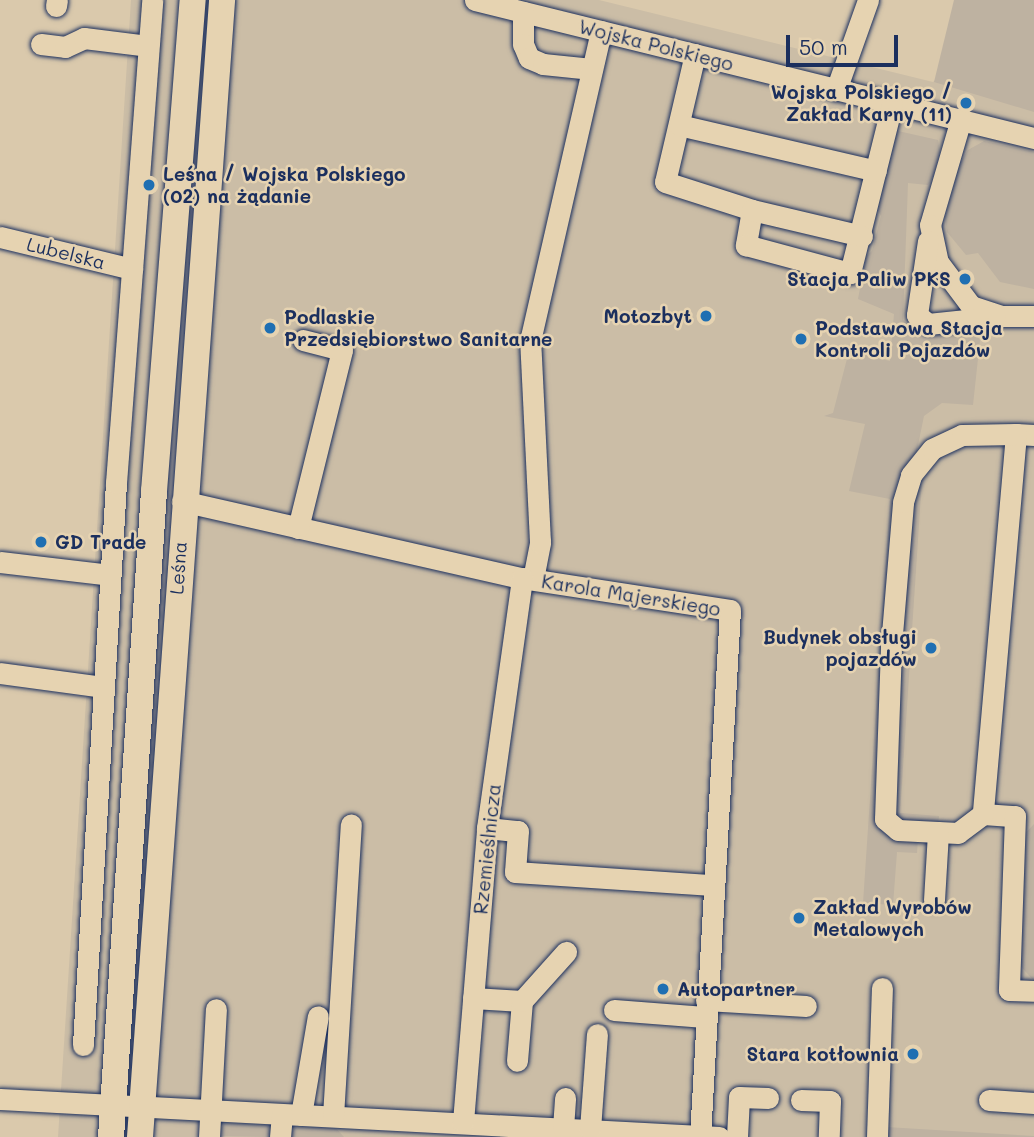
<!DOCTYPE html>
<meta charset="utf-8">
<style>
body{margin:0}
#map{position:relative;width:1034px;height:1137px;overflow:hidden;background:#dac9ac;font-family:Mali,sans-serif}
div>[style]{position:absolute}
.built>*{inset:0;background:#cbbda6}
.green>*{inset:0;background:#beb2a1}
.roads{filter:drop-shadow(0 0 2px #1b2f5e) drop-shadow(0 0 2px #1b2f5e)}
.minor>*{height:21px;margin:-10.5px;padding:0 10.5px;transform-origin:10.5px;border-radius:10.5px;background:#e6d3b1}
.major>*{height:26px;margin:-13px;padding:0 13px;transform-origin:13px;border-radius:13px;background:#e6d3b1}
.dots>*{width:19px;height:19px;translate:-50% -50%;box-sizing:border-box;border:4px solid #e6d3b1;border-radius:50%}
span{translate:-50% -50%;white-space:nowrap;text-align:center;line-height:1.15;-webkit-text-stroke:5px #e6d3b1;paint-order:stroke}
.street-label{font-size:19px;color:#1b2f5e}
.poi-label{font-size:19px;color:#1b2f5e;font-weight:700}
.right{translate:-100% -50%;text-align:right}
.left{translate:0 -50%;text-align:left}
.scale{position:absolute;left:786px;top:35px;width:112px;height:32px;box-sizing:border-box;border:4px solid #1b2f5e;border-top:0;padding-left:9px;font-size:21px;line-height:24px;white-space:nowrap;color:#1b2f5e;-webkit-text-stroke:5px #e6d3b1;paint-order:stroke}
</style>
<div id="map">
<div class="built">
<i style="clip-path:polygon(131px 0,599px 0,933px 82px,1034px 0,1034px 1137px,58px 1137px)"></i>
</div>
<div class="green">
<i style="clip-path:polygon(201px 0,206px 0,196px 99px,196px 192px,134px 1052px,141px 927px,140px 861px)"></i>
<i style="clip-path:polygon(954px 0,1034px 0,1034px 112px,934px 82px)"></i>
<i style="clip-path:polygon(898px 131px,938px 140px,942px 164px,928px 185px,908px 183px,903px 320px,916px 331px,977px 336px,980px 340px,973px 405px,942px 403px,924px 416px,917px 450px,922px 479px,900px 813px,939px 816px,938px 825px,919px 825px,917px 853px,897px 852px,893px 905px,863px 903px,890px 499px,849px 491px,865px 424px,824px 416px,833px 413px,849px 351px,890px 361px,894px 314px,858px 299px,866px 256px,872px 251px,881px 216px,877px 209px,894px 133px)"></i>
<i style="clip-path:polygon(984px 141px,1034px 152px,1034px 289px,1000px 282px,978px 253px,966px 255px,947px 232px,945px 217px,959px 165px,968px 150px)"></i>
<i style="clip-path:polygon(1034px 824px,1034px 981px,1015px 960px,1021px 838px)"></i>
<i style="clip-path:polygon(225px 1123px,267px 1125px,273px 1137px,216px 1136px)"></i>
<i style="clip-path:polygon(334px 1126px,344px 1137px,288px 1137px,295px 1128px)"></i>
<i style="clip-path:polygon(886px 1127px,1034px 1136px,1034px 1137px,889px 1137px)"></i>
</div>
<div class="roads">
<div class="minor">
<i style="left:475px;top:0;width:576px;rotate:13.87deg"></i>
<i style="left:56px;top:6px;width:6px;rotate:-81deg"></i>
<i style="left:523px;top:12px;width:32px;rotate:90deg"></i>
<i style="left:523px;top:44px;width:15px;rotate:67deg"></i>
<i style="left:529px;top:58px;width:15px;rotate:23deg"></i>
<i style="left:543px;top:64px;width:49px;rotate:5.8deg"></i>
<i style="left:41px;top:44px;width:24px;rotate:7deg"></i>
<i style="left:65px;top:47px;width:21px;rotate:-25deg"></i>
<i style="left:84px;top:38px;width:64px;rotate:7.1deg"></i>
<i style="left:695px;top:54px;width:131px;rotate:103.2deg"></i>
<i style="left:665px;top:182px;width:91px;rotate:17.8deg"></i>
<i style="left:752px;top:210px;width:36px;rotate:100deg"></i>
<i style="left:746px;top:245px;width:108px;rotate:15.1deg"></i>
<i style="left:850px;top:273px;width:174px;rotate:-76deg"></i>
<i style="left:836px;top:90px;width:96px;rotate:-70.4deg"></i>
<i style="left:961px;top:119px;width:110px;rotate:106.3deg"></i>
<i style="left:930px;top:225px;width:38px;rotate:78deg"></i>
<i style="left:938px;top:262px;width:55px;rotate:53.1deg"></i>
<i style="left:971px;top:306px;width:32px;rotate:18deg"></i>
<i style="left:1001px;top:316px;width:33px"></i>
<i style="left:679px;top:125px;width:202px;rotate:13.1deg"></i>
<i style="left:752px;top:210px;width:113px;rotate:13.3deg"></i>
<i style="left:0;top:237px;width:136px;rotate:13.6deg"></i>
<i style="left:928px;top:241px;width:75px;rotate:98.5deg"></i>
<i style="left:917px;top:315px;width:14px;rotate:39deg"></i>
<i style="left:928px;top:324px;width:67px;rotate:-6deg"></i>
<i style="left:1034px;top:435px;width:18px;rotate:-177deg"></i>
<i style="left:1016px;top:434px;width:381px;rotate:95deg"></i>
<i style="left:983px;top:814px;width:32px;rotate:4deg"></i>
<i style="left:1015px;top:816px;width:174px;rotate:92deg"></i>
<i style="left:1009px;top:990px;width:25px;rotate:2deg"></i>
<i style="left:182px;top:501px;width:349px;rotate:12.8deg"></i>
<i style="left:522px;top:578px;width:210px;rotate:8.7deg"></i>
<i style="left:730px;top:610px;width:528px;rotate:93.26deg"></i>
<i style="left:298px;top:528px;width:183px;rotate:-76.1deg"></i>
<i style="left:342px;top:350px;width:40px;rotate:-165.6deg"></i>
<i style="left:0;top:562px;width:111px;rotate:6.7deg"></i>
<i style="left:533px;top:579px;width:38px;rotate:-79deg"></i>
<i style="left:540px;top:542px;width:201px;rotate:-92.8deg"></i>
<i style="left:530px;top:341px;width:318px;rotate:-77.1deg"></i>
<i style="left:0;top:673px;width:104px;rotate:7.7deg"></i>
<i style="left:983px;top:814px;width:31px;rotate:143deg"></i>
<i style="left:958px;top:833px;width:60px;rotate:-177.1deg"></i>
<i style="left:898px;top:830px;width:17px;rotate:-140deg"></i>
<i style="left:885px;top:819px;width:173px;rotate:-88deg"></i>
<i style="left:891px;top:646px;width:144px;rotate:-85.2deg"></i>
<i style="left:903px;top:502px;width:28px;rotate:-73deg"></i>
<i style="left:911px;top:475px;width:33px;rotate:-51deg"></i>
<i style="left:932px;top:449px;width:33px;rotate:-25deg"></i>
<i style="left:962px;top:435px;width:54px;rotate:-1.1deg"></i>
<i style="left:487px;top:828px;width:31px;rotate:6deg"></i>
<i style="left:518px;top:831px;width:41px;rotate:94.2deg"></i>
<i style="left:515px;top:872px;width:198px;rotate:3.8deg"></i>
<i style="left:934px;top:900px;width:68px;rotate:-86.6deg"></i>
<i style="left:473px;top:998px;width:49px;rotate:3.5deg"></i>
<i style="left:522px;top:1001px;width:60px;rotate:94.8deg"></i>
<i style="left:706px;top:1000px;width:100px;rotate:3.4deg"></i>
<i style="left:522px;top:1001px;width:66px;rotate:-48.1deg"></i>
<i style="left:614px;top:1010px;width:91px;rotate:4.4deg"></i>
<i style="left:83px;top:1045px;width:563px;rotate:-86.64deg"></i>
<i style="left:116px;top:483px;width:484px;rotate:-85.7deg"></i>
<i style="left:0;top:1099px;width:720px;rotate:3.03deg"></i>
<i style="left:801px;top:1100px;width:29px;rotate:2deg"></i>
<i style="left:830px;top:1101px;width:36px;rotate:92deg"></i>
<i style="left:989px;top:1100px;width:45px;rotate:3.8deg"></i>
<i style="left:301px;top:1115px;width:100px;rotate:-80.3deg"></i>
<i style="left:333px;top:1116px;width:292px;rotate:-86.5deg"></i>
<i style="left:463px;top:1122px;width:295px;rotate:-85.3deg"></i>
<i style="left:487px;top:828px;width:252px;rotate:-82deg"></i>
<i style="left:563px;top:1128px;width:30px;rotate:-86deg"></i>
<i style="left:590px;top:1129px;width:95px;rotate:-85.8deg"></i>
<i style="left:209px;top:1137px;width:128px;rotate:-86.9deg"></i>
<i style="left:280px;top:1137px;width:22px;rotate:-85deg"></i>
<i style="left:737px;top:1137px;width:40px;rotate:-87.1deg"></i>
<i style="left:739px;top:1097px;width:29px;rotate:2deg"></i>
<i style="left:877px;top:1137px;width:149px;rotate:-88.1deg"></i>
</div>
<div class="major">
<i style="left:111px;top:1137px;width:647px;rotate:-86.19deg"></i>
<i style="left:154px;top:491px;width:493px;rotate:-85.5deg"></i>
<i style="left:140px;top:1137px;width:1140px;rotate:-85.87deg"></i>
</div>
</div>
<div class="dots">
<i style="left:966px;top:103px;background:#1f6fb2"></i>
<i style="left:149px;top:185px;background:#1f6fb2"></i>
<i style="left:965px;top:279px;background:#1f6fb2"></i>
<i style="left:706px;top:316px;background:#1f6fb2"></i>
<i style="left:270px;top:328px;background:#1f6fb2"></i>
<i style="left:801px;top:339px;background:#1f6fb2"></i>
<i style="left:41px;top:542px;background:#1f6fb2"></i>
<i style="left:931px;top:648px;background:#1f6fb2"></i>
<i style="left:799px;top:918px;background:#1f6fb2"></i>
<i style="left:663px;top:989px;background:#1f6fb2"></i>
<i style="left:913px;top:1054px;background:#1f6fb2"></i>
</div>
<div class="street-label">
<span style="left:656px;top:45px;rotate:14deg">Wojska Polskiego</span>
<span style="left:66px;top:253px;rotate:14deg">Lubelska</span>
<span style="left:178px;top:568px;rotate:-86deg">Leśna</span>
<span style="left:631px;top:595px;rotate:9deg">Karola Majerskiego</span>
<span style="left:487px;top:849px;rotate:-84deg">Rzemieślnicza</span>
</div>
<div class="poi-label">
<span class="right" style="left:952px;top:103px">Wojska Polskiego /<br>Zakład Karny (11)</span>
<span class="left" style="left:163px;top:185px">Leśna / Wojska Polskiego<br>(02) na żądanie</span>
<span class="right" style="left:951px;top:279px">Stacja Paliw PKS</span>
<span class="right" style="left:692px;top:316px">Motozbyt</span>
<span class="left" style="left:284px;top:328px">Podlaskie<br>Przedsiębiorstwo Sanitarne</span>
<span class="left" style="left:815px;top:339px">Podstawowa Stacja<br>Kontroli Pojazdów</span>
<span class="left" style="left:55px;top:542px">GD Trade</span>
<span class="right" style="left:917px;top:648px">Budynek obsługi<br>pojazdów</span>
<span class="left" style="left:813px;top:918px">Zakład Wyrobów<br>Metalowych</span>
<span class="left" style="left:677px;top:989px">Autopartner</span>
<span class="right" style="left:899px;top:1054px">Stara kotłownia</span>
</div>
<div class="scale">50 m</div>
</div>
